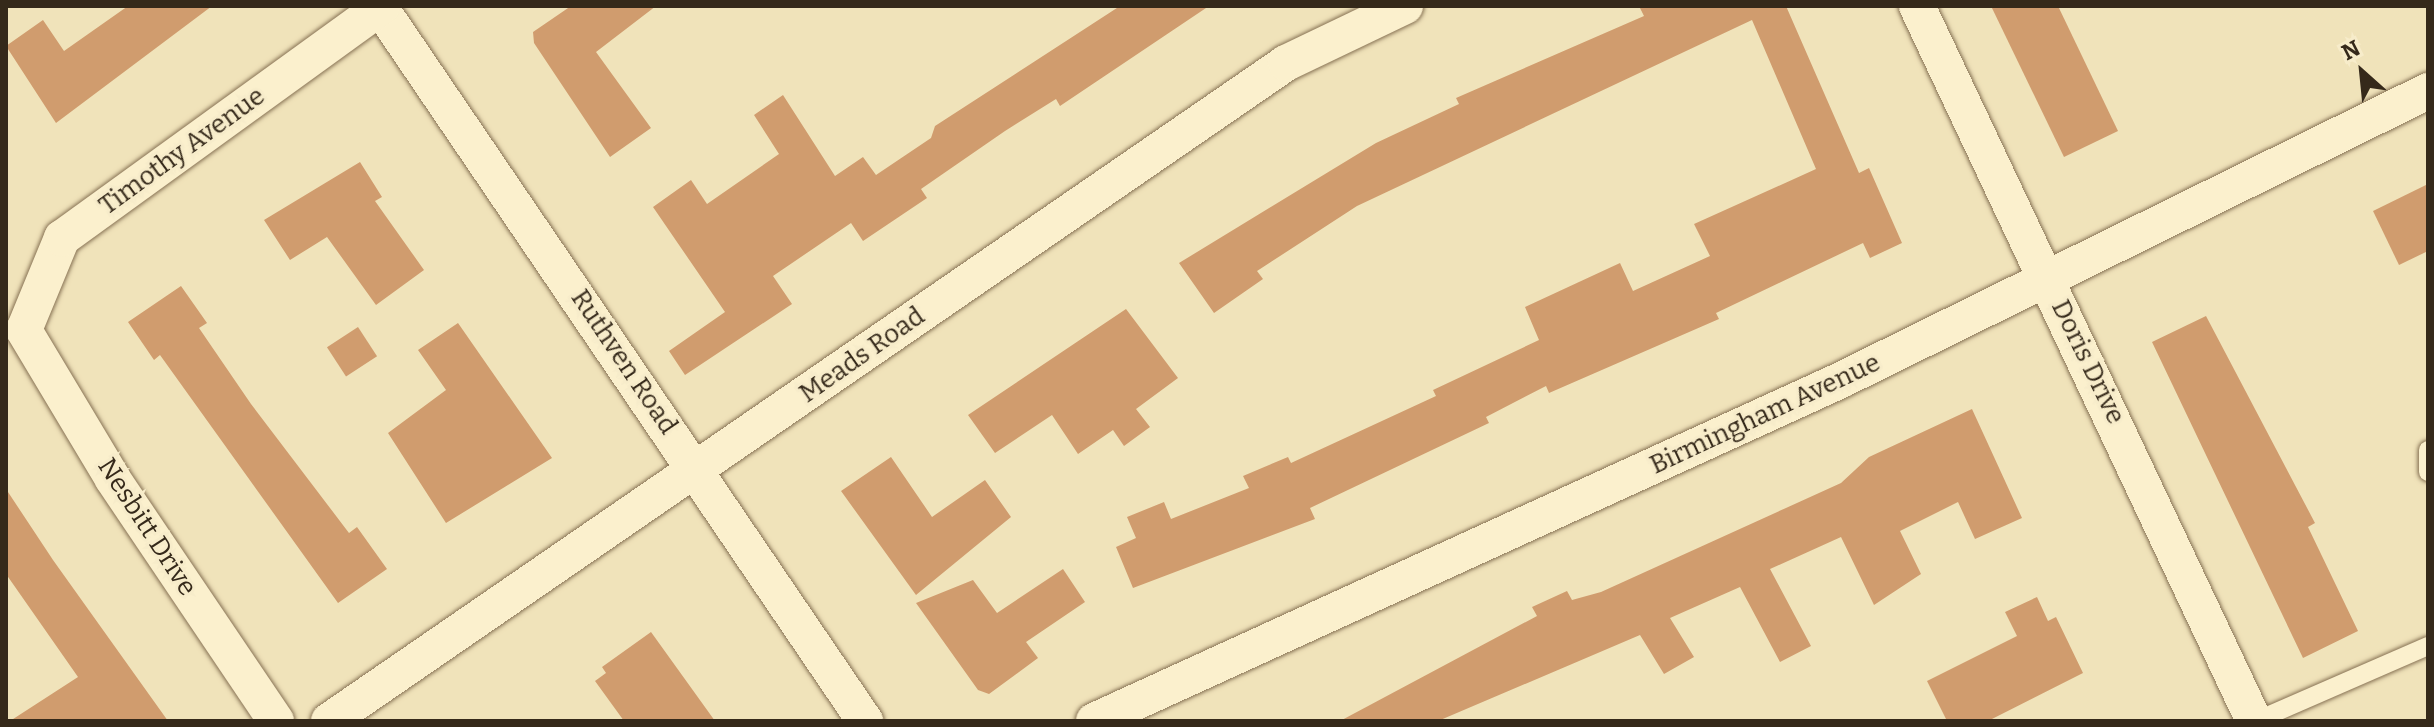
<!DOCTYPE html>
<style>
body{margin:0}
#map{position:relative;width:2434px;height:727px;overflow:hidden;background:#f0e3ba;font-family:Bitter,serif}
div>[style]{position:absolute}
.building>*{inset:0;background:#d09c6e;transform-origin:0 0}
.roads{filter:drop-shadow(0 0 2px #877254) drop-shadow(0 0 2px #877254)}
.service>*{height:18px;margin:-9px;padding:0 9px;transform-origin:9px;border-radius:9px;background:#fbf0cd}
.minor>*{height:36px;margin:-18px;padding:0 18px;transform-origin:18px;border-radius:18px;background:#fbf0cd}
span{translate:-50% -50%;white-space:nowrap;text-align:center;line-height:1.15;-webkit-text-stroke:6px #f7ecca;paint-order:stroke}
.street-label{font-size:26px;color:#35291a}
.frame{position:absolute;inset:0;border:8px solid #35291a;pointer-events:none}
.north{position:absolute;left:2322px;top:32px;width:80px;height:80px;-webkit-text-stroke:6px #f7ecca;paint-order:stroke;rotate:333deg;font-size:22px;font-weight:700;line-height:32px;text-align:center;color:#35291a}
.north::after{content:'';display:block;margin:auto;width:28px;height:36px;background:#35291a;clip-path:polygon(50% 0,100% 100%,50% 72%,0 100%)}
</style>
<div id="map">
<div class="building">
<i style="clip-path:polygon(128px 6px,212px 6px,56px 123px,6px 46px,43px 20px,64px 51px)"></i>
<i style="clip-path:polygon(571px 6px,656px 6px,596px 52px,651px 128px,610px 157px,534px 43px,533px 32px)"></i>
<i style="clip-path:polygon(1120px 6px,1209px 6px,1060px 106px,1056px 99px,1005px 131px,921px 189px,927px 198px,863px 241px,851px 223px,773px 276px,792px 304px,685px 375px,669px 351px,725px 312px,653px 207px,691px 180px,707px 204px,779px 154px,754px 115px,783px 95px,835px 176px,863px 157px,876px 175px,931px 138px,935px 126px)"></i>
<i style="clip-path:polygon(1639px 6px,1786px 6px,1859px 173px,1869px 168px,1902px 243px,1870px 258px,1863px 243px,1716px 313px,1719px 319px,1549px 393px,1546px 386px,1486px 417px,1489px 423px,1310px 508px,1315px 519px,1133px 588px,1116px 547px,1136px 538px,1127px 517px,1164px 502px,1171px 519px,1249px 488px,1243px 476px,1288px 457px,1291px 463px,1436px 396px,1433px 390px,1539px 340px,1525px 307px,1620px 263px,1633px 291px,1710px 256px,1694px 224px,1816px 169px,1752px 20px,1357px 206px,1257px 271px,1263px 279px,1214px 313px,1179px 263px,1376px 143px,1459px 104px,1456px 98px,1644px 16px)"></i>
<i style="clip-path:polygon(1991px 6px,2058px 6px,2118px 131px,2064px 157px)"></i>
<i style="clip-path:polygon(360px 162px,382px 197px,375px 201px,424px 270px,376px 305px,327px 237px,290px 260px,264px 220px)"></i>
<i style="clip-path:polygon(2428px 184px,2428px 251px,2399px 265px,2373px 211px)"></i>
<i style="clip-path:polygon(181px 286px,207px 323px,199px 328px,251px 404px,349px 533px,357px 527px,387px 569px,338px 603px,160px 355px,154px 360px,128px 322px)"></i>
<i style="clip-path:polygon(1126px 309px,1178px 378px,1136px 409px,1150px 427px,1124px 446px,1113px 430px,1078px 454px,1052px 415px,995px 453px,968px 415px)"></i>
<i style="clip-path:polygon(2206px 316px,2315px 523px,2308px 527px,2358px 631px,2303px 658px,2152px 342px)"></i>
<i style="clip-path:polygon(458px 323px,552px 458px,446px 523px,388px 433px,446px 390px,418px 350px)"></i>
<i style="left:358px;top:327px;width:35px;height:37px;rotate:57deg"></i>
<i style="clip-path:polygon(1972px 409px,2022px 518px,1975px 539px,1958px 502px,1900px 531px,1921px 574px,1874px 605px,1841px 537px,1770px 569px,1811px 646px,1780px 662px,1740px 587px,1670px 618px,1694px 657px,1664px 674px,1640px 635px,1438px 721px,1340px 721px,1537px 616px,1532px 607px,1567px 591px,1572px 600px,1601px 592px,1841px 483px,1869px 457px)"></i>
<i style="clip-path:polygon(891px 457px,932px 517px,985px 480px,1011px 517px,916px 595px,841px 491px)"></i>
<i style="clip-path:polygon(6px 489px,53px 560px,168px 721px,10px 721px,78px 677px,6px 574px)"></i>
<i style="clip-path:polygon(1063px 569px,1085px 602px,1026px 642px,1038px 658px,989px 694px,978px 690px,916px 603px,973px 580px,997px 613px)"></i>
<i style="clip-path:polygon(2037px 597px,2048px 621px,2056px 617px,2083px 673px,1988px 721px,1947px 721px,1927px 681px,2017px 636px,2005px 612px)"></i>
<i style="clip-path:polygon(651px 632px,715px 721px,624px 721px,595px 681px,606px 673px,602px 667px)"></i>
</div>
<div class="roads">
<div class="service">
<i style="left:2428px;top:450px;width:22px;rotate:90deg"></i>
<i style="left:2256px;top:721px;width:188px;rotate:-23.6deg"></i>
</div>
<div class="minor">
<i style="left:379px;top:6px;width:865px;rotate:55.8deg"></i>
<i style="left:1917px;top:6px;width:790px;rotate:64.76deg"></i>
<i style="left:276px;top:721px;width:292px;rotate:-124deg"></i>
<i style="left:113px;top:479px;width:174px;rotate:-120.9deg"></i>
<i style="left:24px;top:330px;width:100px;rotate:-67.6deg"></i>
<i style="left:62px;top:238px;width:395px;rotate:-35.9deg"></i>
<i style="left:329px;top:721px;width:1161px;rotate:-34.51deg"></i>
<i style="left:1286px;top:63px;width:132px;rotate:-25.6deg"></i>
<i style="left:1094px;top:721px;width:819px;rotate:-24.53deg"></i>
<i style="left:1839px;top:381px;width:657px;rotate:-26.21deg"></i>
</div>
</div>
<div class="street-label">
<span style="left:182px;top:151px;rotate:-36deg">Timothy Avenue</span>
<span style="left:862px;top:355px;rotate:-35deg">Meads Road</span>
<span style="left:624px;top:362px;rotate:56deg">Ruthven Road</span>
<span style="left:2088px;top:362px;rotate:64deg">Doris Drive</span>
<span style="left:1765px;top:414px;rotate:-25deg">Birmingham Avenue</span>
<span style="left:147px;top:527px;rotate:57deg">Nesbitt Drive</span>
</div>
<div class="frame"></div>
<div class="north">N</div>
</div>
